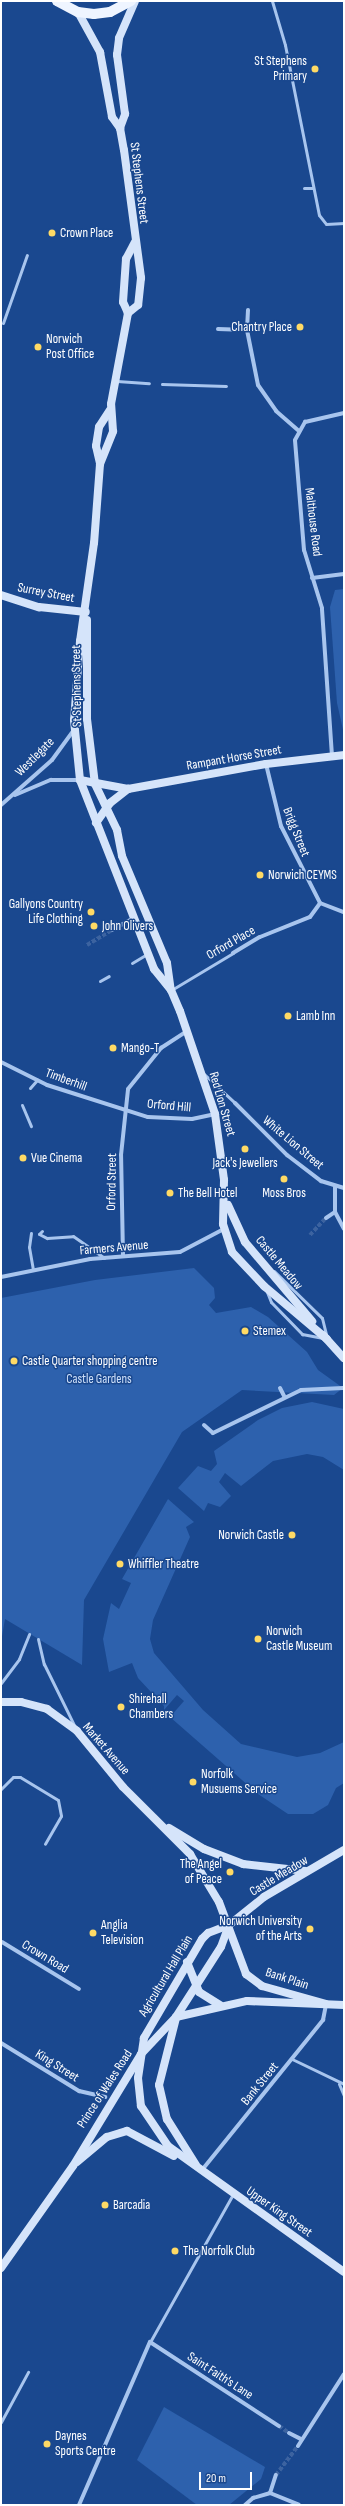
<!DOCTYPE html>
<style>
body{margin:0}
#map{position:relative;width:345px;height:2506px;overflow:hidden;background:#1a488f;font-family:"Sofia Sans Condensed",sans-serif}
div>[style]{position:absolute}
.green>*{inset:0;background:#2d61ad}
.street-tunnel>*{height:4px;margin-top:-2px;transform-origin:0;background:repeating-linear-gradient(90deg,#3c63a0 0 4px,transparent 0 6px)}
.lane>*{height:3px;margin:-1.5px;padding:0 1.5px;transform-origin:1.5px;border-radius:1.5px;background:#a8c5ee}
.street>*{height:4px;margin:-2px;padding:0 2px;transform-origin:2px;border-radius:2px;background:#a8c5ee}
.secondary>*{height:8px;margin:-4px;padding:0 4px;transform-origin:4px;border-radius:4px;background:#d5e4fa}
.primary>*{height:10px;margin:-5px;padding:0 5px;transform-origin:5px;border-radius:5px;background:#eff5ff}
.dots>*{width:11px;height:11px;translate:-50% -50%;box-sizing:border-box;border:2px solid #1a488f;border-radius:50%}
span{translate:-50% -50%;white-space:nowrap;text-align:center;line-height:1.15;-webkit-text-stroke:3px #1a488f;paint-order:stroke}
.poi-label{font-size:13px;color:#fff}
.right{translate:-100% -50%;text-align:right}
.left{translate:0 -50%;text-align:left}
.street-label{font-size:13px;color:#fff}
.park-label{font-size:13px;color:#cee0fa}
.frame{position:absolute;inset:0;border:2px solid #fff;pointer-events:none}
.scale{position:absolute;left:199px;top:2472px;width:53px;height:18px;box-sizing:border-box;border:2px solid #fff;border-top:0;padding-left:5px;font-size:12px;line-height:14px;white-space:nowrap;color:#fff;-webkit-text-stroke:3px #1a488f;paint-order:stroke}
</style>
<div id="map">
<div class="green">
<i style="clip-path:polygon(344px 589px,344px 734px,337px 703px,330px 607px,335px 590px)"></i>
<i style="clip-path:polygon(194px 1268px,214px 1288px,215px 1298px,209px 1305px,216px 1313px,251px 1307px,268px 1317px,307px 1352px,318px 1370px,343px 1388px,334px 1395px,242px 1390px,182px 1432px,84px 1600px,82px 1665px,5px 1619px,1px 1642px,1px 1298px,95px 1280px)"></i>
<i style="clip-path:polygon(312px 1402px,344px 1409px,344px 1470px,323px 1457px,307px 1454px,273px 1461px,241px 1486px,225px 1473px,219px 1482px,231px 1496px,220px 1507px,208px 1503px,204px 1511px,178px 1488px,198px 1466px,211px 1471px,217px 1464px,214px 1451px,258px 1420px,282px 1408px)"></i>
<i style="clip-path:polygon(168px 1499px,194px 1522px,186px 1527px,190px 1537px,153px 1620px,150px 1639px,154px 1653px,203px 1710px,241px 1744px,297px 1757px,320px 1753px,344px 1742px,344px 1783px,336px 1788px,328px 1805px,313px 1814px,288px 1814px,258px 1794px,170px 1717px,184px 1701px,177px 1695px,164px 1710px,164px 1706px,138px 1678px,132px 1663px,109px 1672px,103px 1639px,111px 1603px,119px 1609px,131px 1583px,122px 1579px)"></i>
<i style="clip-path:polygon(164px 2407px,265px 2467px,261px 2479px,229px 2505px,197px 2505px,137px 2460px)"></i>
</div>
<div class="street-tunnel">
<i style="left:87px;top:945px;width:29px;rotate:-31deg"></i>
<i style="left:310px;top:1235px;width:23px;rotate:-47deg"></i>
<i style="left:279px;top:2426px;width:12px;rotate:35deg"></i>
<i style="left:276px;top:2475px;width:36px;rotate:-53deg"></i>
</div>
<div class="lane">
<i style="left:272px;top:1px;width:46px;rotate:73.5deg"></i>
<i style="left:285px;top:45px;width:173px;rotate:78.7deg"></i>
<i style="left:319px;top:215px;width:11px;rotate:52deg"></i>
<i style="left:326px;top:224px;width:18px;rotate:-3deg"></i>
<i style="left:304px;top:188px;width:9px"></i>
<i style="left:3px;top:323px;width:72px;rotate:-70.6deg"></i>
<i style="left:117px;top:381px;width:32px;rotate:4deg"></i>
<i style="left:162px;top:384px;width:64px;rotate:1.8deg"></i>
<i style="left:132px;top:963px;width:17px;rotate:-31deg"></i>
<i style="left:100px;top:981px;width:10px;rotate:-29deg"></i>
<i style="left:173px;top:989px;width:70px;rotate:-31deg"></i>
<i style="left:204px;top:1074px;width:42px;rotate:43.1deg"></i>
<i style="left:30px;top:1088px;width:11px;rotate:-49deg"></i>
<i style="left:22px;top:1105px;width:23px;rotate:67deg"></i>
<i style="left:42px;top:1231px;width:4px;rotate:135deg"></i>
<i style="left:39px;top:1234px;width:9px;rotate:27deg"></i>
<i style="left:47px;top:1238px;width:26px;rotate:-4deg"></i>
<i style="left:73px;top:1236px;width:38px;rotate:35deg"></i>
<i style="left:31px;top:1233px;width:14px;rotate:98deg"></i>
<i style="left:29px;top:1247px;width:23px;rotate:80deg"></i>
<i style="left:274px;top:1271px;width:67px;rotate:44.4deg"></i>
<i style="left:322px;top:1318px;width:16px;rotate:76deg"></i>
<i style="left:267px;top:1292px;width:11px;rotate:68deg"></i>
<i style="left:271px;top:1302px;width:45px;rotate:45.9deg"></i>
<i style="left:302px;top:1334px;width:20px;rotate:11deg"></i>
<i style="left:38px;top:1639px;width:26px;rotate:77deg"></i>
<i style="left:44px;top:1664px;width:70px;rotate:63.8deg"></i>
<i style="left:1px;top:1683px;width:30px;rotate:-53deg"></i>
<i style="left:19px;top:1659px;width:27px;rotate:-68deg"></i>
<i style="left:1px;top:1789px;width:17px;rotate:-45deg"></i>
<i style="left:13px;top:1777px;width:7px"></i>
<i style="left:20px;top:1777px;width:44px;rotate:31.2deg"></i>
<i style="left:58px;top:1800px;width:16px;rotate:79deg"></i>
<i style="left:61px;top:1816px;width:32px;rotate:120deg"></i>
<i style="left:292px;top:2059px;width:58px;rotate:25.7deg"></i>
<i style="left:339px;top:2084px;width:13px;rotate:67deg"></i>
<i style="left:150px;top:2342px;width:170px;rotate:-60.7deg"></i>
<i style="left:1px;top:2422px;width:57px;rotate:-61.6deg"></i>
</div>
<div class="street">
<i style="left:248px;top:310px;width:20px;rotate:93deg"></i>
<i style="left:247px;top:330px;width:56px;rotate:78.7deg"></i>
<i style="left:258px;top:385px;width:32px;rotate:55deg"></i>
<i style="left:276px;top:411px;width:30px;rotate:41deg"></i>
<i style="left:218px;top:329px;width:29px;rotate:2deg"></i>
<i style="left:312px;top:578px;width:32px;rotate:-7deg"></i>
<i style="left:332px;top:756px;width:148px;rotate:-93.9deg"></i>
<i style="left:322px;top:608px;width:61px;rotate:-107.2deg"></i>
<i style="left:304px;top:550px;width:110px;rotate:-94.7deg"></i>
<i style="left:295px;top:440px;width:21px;rotate:-61deg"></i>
<i style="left:305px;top:422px;width:40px;rotate:-13deg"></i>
<i style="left:266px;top:764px;width:64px;rotate:76.4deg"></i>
<i style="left:281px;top:826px;width:86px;rotate:63.1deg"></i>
<i style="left:15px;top:795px;width:39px;rotate:-23deg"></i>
<i style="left:51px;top:780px;width:29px"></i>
<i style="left:1px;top:805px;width:68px;rotate:-41.4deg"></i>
<i style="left:52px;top:760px;width:37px;rotate:-54deg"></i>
<i style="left:320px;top:903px;width:26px;rotate:21deg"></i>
<i style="left:112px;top:930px;width:25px;rotate:-29deg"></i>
<i style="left:233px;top:953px;width:31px;rotate:-31deg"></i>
<i style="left:260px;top:937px;width:54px;rotate:-21.8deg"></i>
<i style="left:310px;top:917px;width:17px;rotate:-54deg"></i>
<i style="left:1px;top:1062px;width:51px;rotate:26.6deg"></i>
<i style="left:47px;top:1085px;width:106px;rotate:17.6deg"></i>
<i style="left:148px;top:1117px;width:44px;rotate:2.6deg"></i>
<i style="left:192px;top:1119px;width:24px;rotate:-12deg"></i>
<i style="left:235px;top:1103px;width:74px;rotate:45deg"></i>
<i style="left:287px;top:1155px;width:43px;rotate:37.4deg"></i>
<i style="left:321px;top:1181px;width:24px;rotate:17deg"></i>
<i style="left:335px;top:1186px;width:26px;rotate:90deg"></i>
<i style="left:335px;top:1212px;width:19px;rotate:62deg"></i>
<i style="left:326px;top:1218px;width:11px;rotate:-34deg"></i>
<i style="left:123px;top:1256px;width:101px;rotate:-91.1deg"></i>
<i style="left:121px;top:1155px;width:66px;rotate:-83.9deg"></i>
<i style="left:128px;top:1089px;width:53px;rotate:-51.2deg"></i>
<i style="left:161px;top:1048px;width:30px;rotate:-33deg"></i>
<i style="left:1px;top:1277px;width:91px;rotate:-11.4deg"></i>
<i style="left:90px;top:1259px;width:90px;rotate:-4.4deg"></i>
<i style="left:180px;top:1252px;width:50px;rotate:-27.6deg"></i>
<i style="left:280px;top:1388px;width:9px;rotate:63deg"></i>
<i style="left:204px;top:1425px;width:12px;rotate:42deg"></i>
<i style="left:213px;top:1433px;width:98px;rotate:-26deg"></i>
<i style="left:301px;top:1390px;width:42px;rotate:-2.7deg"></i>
<i style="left:2px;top:1942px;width:90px;rotate:31.4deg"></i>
<i style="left:1px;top:2043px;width:92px;rotate:31.6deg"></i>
<i style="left:79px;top:2091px;width:27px;rotate:13deg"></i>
<i style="left:202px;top:2170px;width:193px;rotate:-51.1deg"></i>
<i style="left:323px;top:2020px;width:16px;rotate:-79deg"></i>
<i style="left:289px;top:2433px;width:13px;rotate:27deg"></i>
<i style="left:298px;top:2446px;width:85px;rotate:-57.4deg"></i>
<i style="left:270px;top:2493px;width:19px;rotate:-72deg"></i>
<i style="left:79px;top:2505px;width:178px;rotate:-66.5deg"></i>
<i style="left:150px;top:2342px;width:154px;rotate:33.1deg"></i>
<i style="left:245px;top:2505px;width:11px;rotate:-41deg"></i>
<i style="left:253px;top:2498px;width:18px;rotate:-16deg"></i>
<i style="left:270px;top:2493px;width:31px;rotate:22deg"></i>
</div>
<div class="secondary">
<i style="left:78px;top:12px;width:46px;rotate:61.2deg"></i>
<i style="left:100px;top:52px;width:66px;rotate:79.5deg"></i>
<i style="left:112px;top:117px;width:14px;rotate:54deg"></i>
<i style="left:120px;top:128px;width:22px;rotate:80deg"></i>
<i style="left:124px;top:150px;width:129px;rotate:82.4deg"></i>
<i style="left:141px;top:278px;width:27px;rotate:96deg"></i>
<i style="left:138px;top:305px;width:13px;rotate:141deg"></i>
<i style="left:120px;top:128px;width:15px;rotate:-70deg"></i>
<i style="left:125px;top:114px;width:60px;rotate:-97.7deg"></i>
<i style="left:117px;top:55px;width:17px;rotate:-83deg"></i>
<i style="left:119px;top:38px;width:40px;rotate:-66.6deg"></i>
<i style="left:110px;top:410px;width:20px;rotate:123deg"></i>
<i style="left:99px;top:427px;width:19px;rotate:99deg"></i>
<i style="left:96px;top:446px;width:18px;rotate:77deg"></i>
<i style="left:100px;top:464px;width:79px;rotate:94.3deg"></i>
<i style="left:94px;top:543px;width:99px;rotate:98.1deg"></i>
<i style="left:80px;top:641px;width:79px;rotate:94.3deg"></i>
<i style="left:74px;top:720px;width:60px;rotate:84.3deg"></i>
<i style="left:80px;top:780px;width:203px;rotate:68.6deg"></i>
<i style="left:154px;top:969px;width:27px;rotate:51deg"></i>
<i style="left:171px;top:990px;width:23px;rotate:67deg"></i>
<i style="left:180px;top:1011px;width:109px;rotate:71.2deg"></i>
<i style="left:215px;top:1114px;width:67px;rotate:82.2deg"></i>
<i style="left:224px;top:1180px;width:44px;rotate:91.3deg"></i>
<i style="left:223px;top:1224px;width:29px;rotate:72deg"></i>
<i style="left:232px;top:1252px;width:47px;rotate:46.7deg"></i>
<i style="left:264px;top:1286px;width:82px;rotate:40.1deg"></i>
<i style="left:100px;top:464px;width:35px;rotate:-68deg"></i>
<i style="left:113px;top:431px;width:27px;rotate:-94deg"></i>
<i style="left:111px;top:404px;width:93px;rotate:-79.4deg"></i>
<i style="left:128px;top:313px;width:12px;rotate:-114deg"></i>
<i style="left:123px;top:302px;width:43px;rotate:-86deg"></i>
<i style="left:126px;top:259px;width:19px;rotate:-62deg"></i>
<i style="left:1px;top:595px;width:40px;rotate:18deg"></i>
<i style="left:39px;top:607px;width:47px;rotate:6.1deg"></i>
<i style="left:87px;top:620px;width:99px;rotate:90deg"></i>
<i style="left:87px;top:719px;width:65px;rotate:83deg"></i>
<i style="left:95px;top:784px;width:51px;rotate:64.4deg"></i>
<i style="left:117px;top:830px;width:26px;rotate:79deg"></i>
<i style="left:122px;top:856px;width:116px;rotate:67.2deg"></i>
<i style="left:167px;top:963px;width:27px;rotate:82deg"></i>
<i style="left:80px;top:780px;width:49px;rotate:10.6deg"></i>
<i style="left:128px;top:789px;width:140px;rotate:-10.3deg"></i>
<i style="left:266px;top:764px;width:79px;rotate:-6.6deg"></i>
<i style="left:96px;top:823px;width:24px;rotate:-55deg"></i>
<i style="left:110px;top:803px;width:23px;rotate:-38deg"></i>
<i style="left:228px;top:1205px;width:41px;rotate:65.3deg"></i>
<i style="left:245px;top:1242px;width:104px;rotate:49.7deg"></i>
<i style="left:323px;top:1335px;width:31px;rotate:48deg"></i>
<i style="left:1px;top:1702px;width:20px"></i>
<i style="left:21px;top:1702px;width:27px;rotate:15deg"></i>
<i style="left:47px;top:1709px;width:37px;rotate:36deg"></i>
<i style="left:77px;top:1731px;width:72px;rotate:50.6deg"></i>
<i style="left:123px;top:1787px;width:95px;rotate:45deg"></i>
<i style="left:190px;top:1854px;width:56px;rotate:58.9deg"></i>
<i style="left:219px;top:1902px;width:77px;rotate:69.4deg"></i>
<i style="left:246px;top:1974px;width:20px;rotate:37deg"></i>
<i style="left:262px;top:1986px;width:66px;rotate:15.7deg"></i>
<i style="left:169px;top:1828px;width:41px;rotate:31deg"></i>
<i style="left:204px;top:1849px;width:42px;rotate:21deg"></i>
<i style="left:243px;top:1864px;width:63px;rotate:6.3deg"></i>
<i style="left:344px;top:1850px;width:93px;rotate:149.6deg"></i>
<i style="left:264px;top:1897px;width:45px;rotate:141.3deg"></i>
<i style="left:229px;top:1925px;width:22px;rotate:159deg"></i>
<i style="left:208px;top:1933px;width:8px;rotate:135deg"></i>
<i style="left:202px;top:1939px;width:115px;rotate:120.4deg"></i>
<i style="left:144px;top:2038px;width:40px;rotate:98.5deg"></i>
<i style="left:138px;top:2078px;width:28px;rotate:84deg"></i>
<i style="left:141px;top:2106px;width:48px;rotate:56deg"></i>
<i style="left:168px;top:2146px;width:216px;rotate:35.6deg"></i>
<i style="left:187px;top:1962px;width:32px;rotate:68deg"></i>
<i style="left:199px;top:1992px;width:25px;rotate:32deg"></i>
<i style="left:176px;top:2017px;width:73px;rotate:-12.7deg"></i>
<i style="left:247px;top:2001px;width:97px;rotate:2.4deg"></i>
<i style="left:176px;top:2018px;width:69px;rotate:104.2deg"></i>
<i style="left:159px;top:2085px;width:35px;rotate:77deg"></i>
<i style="left:167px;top:2119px;width:54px;rotate:57.8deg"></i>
<i style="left:77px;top:2162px;width:39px;rotate:-40deg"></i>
<i style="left:107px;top:2137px;width:21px;rotate:-17deg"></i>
<i style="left:127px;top:2131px;width:53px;rotate:28deg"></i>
<i style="left:1px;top:2268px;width:125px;rotate:-54.8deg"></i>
<i style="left:73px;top:2166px;width:131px;rotate:-58.7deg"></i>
<i style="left:141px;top:2054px;width:51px;rotate:-46.6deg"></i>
<i style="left:176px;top:2017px;width:83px;rotate:-57.3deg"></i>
<i style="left:221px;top:1947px;width:23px;rotate:-70deg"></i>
</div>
<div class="primary">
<i style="left:57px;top:1px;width:24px;rotate:28deg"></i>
<i style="left:78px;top:12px;width:16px;rotate:7deg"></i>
<i style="left:94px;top:14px;width:16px;rotate:-7deg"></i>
<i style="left:110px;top:12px;width:24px;rotate:-28deg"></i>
</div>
<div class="dots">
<i style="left:315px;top:69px;background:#ffda65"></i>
<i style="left:52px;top:233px;background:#ffda65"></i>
<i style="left:300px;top:327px;background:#ffda65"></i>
<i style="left:38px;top:347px;background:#ffda65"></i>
<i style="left:260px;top:875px;background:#ffda65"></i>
<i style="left:91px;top:912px;background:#ffda65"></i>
<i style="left:94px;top:926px;background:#ffda65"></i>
<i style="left:288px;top:1016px;background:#ffda65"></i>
<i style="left:113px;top:1048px;background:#ffda65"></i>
<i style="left:245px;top:1149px;background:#ffda65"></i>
<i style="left:23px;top:1158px;background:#ffda65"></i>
<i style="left:284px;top:1179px;background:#ffda65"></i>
<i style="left:170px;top:1193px;background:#ffda65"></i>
<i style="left:245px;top:1331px;background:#ffda65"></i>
<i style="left:14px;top:1361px;background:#ffda65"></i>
<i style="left:292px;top:1535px;background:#ffda65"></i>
<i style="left:120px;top:1564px;background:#ffda65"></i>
<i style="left:258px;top:1639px;background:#ffda65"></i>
<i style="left:121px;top:1707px;background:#ffda65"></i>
<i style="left:193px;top:1782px;background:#ffda65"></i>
<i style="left:230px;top:1872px;background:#ffda65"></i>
<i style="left:310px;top:1929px;background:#ffda65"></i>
<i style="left:93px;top:1933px;background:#ffda65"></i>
<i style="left:105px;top:2205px;background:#ffda65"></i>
<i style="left:175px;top:2251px;background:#ffda65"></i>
<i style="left:47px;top:2444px;background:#ffda65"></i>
</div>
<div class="poi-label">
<span class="right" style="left:307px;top:69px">St Stephens<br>Primary</span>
<span class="left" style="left:60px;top:233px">Crown Place</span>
<span class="right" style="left:292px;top:327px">Chantry Place</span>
<span class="left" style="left:46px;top:347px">Norwich<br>Post Office</span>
<span class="left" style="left:268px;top:875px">Norwich CEYMS</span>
<span class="right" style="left:83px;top:912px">Gallyons Country<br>Life Clothing</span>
<span class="left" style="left:102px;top:926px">John Olivers</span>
<span class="left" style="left:296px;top:1016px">Lamb Inn</span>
<span class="left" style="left:121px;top:1048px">Mango-T</span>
<span class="left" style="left:31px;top:1158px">Vue Cinema</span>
<span style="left:245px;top:1163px">Jack's Jewellers</span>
<span class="left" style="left:178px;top:1193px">The Bell Hotel</span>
<span style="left:284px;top:1193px">Moss Bros</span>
<span class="left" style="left:253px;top:1331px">Stemex</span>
<span class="left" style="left:22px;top:1361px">Castle Quarter shopping centre</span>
<span class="right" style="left:284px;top:1535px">Norwich Castle</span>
<span class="left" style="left:128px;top:1564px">Whiffler Theatre</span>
<span class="left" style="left:266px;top:1639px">Norwich<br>Castle Museum</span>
<span class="left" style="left:129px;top:1707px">Shirehall<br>Chambers</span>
<span class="left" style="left:201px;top:1782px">Norfolk<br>Musuems Service</span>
<span class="right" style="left:222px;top:1872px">The Angel<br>of Peace</span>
<span class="right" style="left:302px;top:1929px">Norwich University<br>of the Arts</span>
<span class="left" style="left:101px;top:1933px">Anglia<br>Television</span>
<span class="left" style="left:113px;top:2205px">Barcadia</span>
<span class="left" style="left:183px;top:2251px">The Norfolk Club</span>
<span class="left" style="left:55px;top:2444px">Daynes<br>Sports Centre</span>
</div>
<div class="street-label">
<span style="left:139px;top:183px;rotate:83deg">St Stephens Street</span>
<span style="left:313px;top:522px;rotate:83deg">Malthouse Road</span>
<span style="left:46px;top:593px;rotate:11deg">Surrey Street</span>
<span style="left:77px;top:686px;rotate:-91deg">St Stephens Street</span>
<span style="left:35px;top:757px;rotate:-45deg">Westlegate</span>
<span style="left:234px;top:758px;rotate:-10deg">Rampant Horse Street</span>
<span style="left:296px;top:832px;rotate:68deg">Brigg Street</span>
<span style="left:231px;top:943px;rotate:-30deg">Orford Place</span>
<span style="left:66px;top:1080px;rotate:20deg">Timberhill</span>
<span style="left:222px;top:1104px;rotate:74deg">Red Lion Street</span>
<span style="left:169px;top:1106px;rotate:5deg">Orford Hill</span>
<span style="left:293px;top:1143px;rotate:40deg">White Lion Street</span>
<span style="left:112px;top:1182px;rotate:-89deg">Orford Street</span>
<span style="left:114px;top:1248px;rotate:-5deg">Farmers Avenue</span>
<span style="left:279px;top:1263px;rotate:50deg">Castle Meadow</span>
<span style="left:106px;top:1749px;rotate:49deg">Market Avenue</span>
<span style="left:279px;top:1876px;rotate:-31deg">Castle Meadow</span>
<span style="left:45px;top:1957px;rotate:31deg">Crown Road</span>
<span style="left:166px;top:1976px;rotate:-59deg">Agricultural Hall Plain</span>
<span style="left:287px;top:1979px;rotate:18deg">Bank Plain</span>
<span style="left:57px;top:2066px;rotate:32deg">King Street</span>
<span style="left:260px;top:2084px;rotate:-51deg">Bank Street</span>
<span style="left:105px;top:2089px;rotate:-57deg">Prince of Wales Road</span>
<span style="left:279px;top:2212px;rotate:35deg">Upper King Street</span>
<span style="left:220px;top:2376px;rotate:33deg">Saint Faith's Lane</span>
</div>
<div class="park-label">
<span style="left:99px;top:1379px">Castle Gardens</span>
</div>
<div class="frame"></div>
<div class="scale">20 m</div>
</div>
